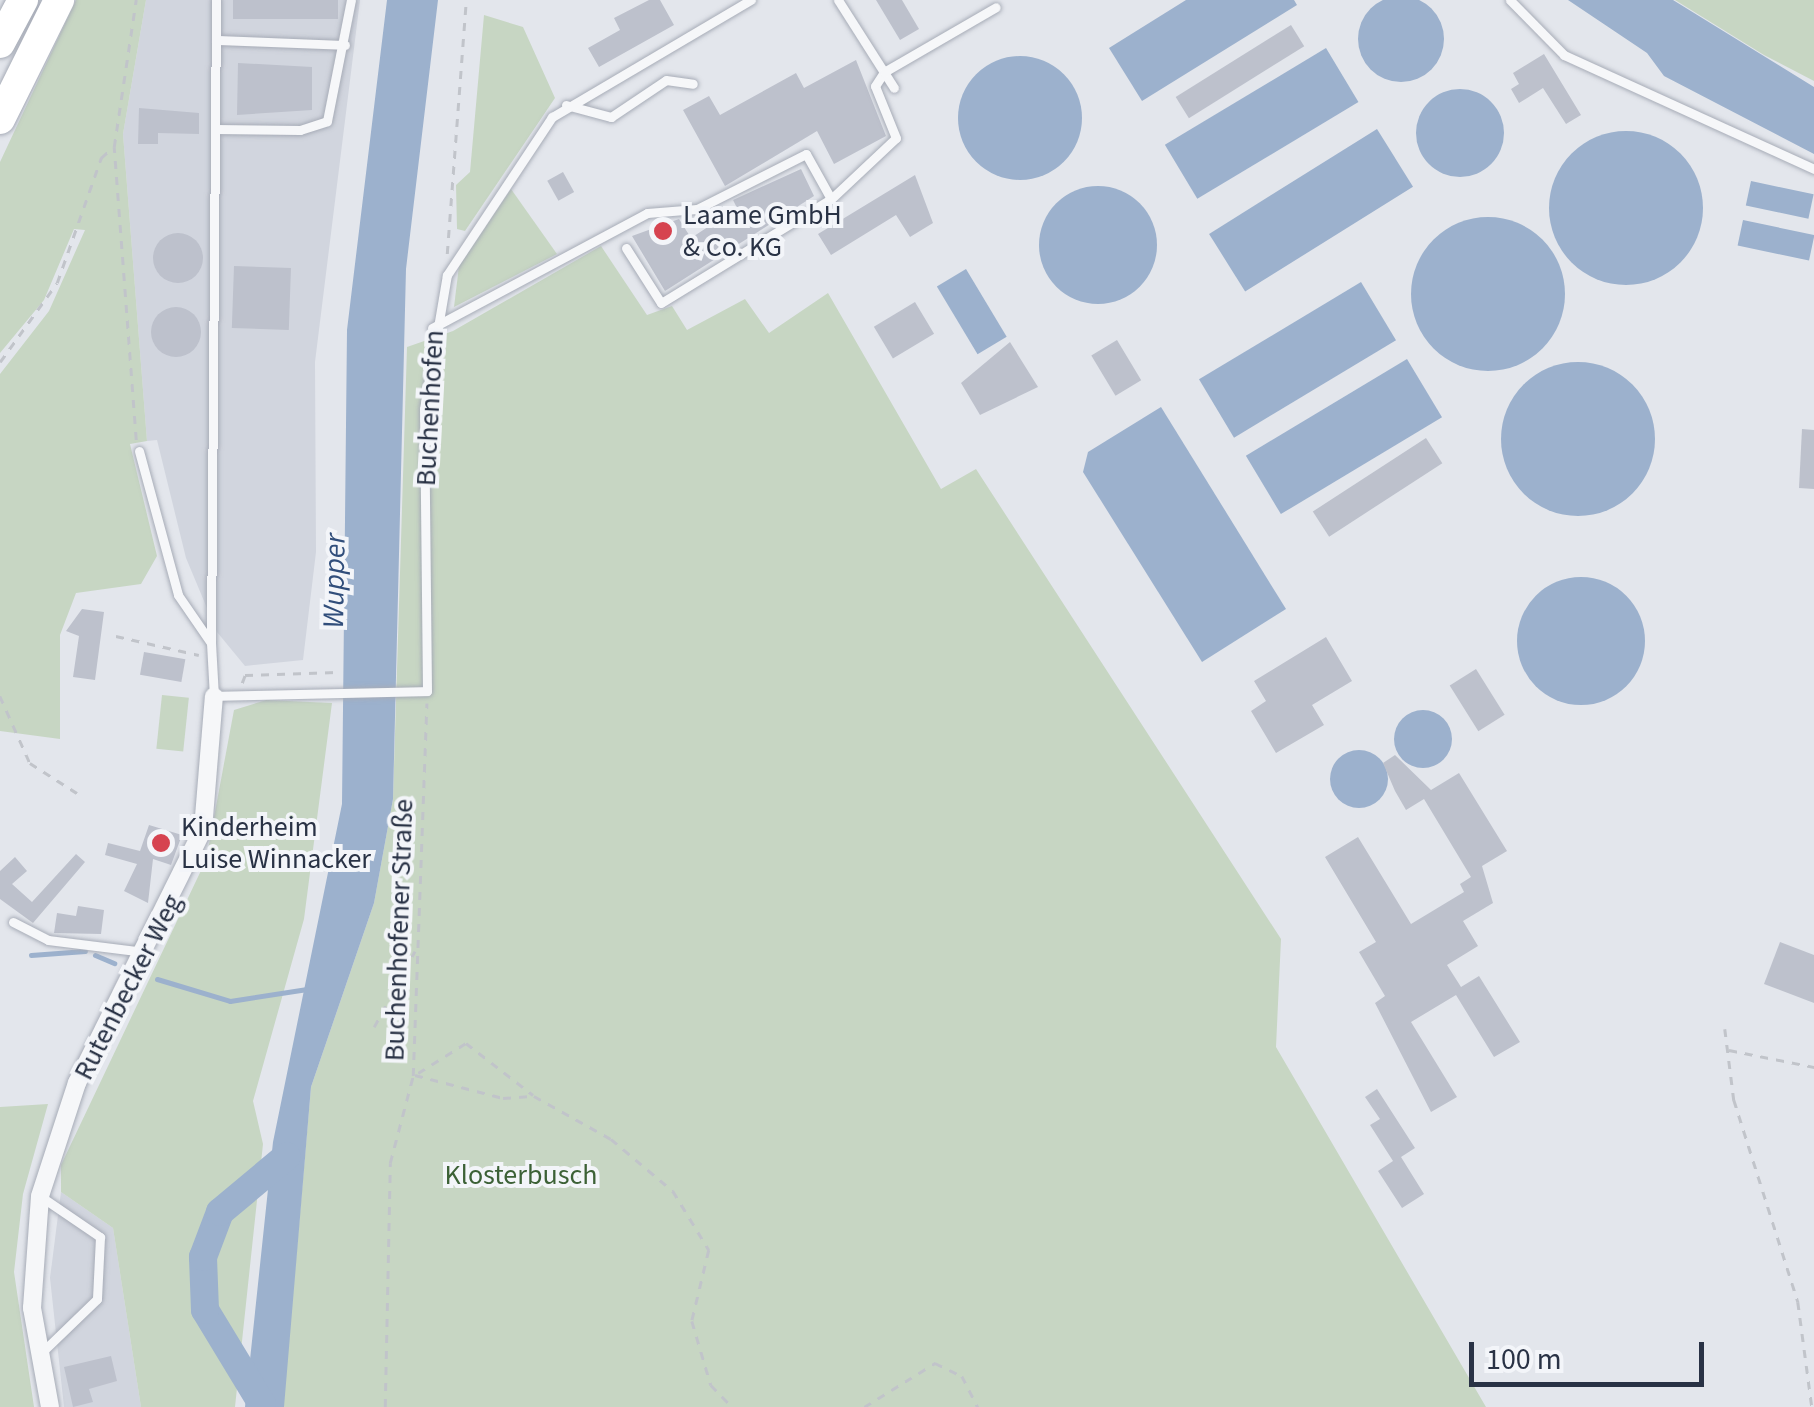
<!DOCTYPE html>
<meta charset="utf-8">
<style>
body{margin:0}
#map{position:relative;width:1814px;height:1407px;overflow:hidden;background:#e3e6ec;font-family:"Source Sans 3",sans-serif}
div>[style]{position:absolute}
.built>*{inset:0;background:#d1d5de}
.green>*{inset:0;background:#c7d6c3;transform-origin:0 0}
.water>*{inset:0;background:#9cb1cd;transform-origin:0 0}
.round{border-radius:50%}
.stream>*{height:5px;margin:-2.5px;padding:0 2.5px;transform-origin:2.5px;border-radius:2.5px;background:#9cb1cd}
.river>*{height:28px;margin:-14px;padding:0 14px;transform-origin:14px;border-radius:14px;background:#9cb1cd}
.building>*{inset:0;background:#bdc1cc;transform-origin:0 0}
.path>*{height:2.5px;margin-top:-1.25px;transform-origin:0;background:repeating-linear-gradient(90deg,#c1c4ca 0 8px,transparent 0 16px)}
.roads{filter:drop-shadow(0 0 2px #a7acb7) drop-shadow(0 0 2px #a7acb7)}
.service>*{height:9px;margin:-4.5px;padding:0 4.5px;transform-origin:4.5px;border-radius:4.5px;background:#f6f7f9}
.minor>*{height:18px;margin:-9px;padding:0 9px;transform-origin:9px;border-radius:9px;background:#f6f7f9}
.trunk>*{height:30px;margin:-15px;padding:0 15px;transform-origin:15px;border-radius:15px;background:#fff}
.dots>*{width:28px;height:28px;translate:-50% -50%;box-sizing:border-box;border:5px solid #f3f5f9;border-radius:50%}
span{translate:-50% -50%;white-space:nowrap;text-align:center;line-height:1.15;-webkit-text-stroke:8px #f3f5f9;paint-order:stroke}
.poi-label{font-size:28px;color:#293245}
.left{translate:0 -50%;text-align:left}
.street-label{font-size:28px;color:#293245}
.park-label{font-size:28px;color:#3c6136}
.water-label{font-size:30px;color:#314e7b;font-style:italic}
.scale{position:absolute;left:1469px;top:1342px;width:235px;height:45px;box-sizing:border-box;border:5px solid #293245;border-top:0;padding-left:12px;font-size:30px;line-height:35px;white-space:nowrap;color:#293245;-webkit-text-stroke:8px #f3f5f9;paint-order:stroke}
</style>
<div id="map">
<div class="built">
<i style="clip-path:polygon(146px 0,360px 0,315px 362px,316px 552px,303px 660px,245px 666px,217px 632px,186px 558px,157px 440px,147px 441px,123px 134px)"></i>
<i style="clip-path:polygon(61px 1192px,113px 1228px,141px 1407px,64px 1407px,50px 1278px)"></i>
</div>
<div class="green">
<i style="clip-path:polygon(76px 0,146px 0,123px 134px,147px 441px,130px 444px,157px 556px,141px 584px,76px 593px,60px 635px,60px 739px,0 731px,0 374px,49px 311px,85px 230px,74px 229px,44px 300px,0 353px,0 162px)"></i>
<i style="clip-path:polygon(1675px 0,1814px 0,1814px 81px,1764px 55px)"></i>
<i style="clip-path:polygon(484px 15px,523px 27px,555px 98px,465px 231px,457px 229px,456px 185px,470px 172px)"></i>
<i style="clip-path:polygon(511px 189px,557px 254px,454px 307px,459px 266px)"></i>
<i style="clip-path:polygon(601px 246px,647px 315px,672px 306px,687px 330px,745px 299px,769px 333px,828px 293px,941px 489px,976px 469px,1281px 939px,1276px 1047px,1486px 1407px,283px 1407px,311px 1087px,374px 903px,393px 799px,407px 347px,453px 331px)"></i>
<i style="left:162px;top:695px;width:27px;height:54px;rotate:6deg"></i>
<i style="clip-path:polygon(266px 700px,332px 703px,304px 919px,253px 1101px,263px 1144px,235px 1407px,141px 1407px,113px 1228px,61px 1192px,61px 1165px,206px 860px,234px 710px)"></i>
<i style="clip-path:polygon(48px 1104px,23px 1194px,14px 1272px,34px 1407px,0 1407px,0 1107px)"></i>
</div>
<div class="water">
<i class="round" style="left:1358px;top:-4px;width:86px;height:86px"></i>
<i style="clip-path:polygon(387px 0,438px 0,406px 269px,393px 799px,374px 903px,311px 1087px,284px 1407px,245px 1407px,273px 1142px,342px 804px,347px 330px)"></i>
<i style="clip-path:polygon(1186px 0,1294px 0,1297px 5px,1142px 101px,1109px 48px)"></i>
<i style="clip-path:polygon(1568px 0,1673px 0,1814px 87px,1814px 154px,1664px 76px,1647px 53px)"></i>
<i style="left:1326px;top:48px;width:63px;height:188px;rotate:59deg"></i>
<i class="round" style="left:958px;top:56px;width:124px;height:124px"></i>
<i class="round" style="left:1416px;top:89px;width:88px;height:88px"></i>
<i style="left:1377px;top:129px;width:68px;height:198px;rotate:58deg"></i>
<i class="round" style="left:1549px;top:131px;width:154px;height:154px"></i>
<i style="left:1751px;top:181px;width:64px;height:25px;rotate:12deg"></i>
<i class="round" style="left:1039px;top:186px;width:118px;height:118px"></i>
<i class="round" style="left:1411px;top:217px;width:154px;height:154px"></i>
<i style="left:1743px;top:220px;width:73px;height:26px;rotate:12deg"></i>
<i style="left:966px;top:269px;width:79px;height:34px;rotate:59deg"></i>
<i style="left:1361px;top:282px;width:68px;height:189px;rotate:59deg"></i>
<i style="left:1407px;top:359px;width:68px;height:188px;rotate:59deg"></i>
<i class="round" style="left:1501px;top:362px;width:154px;height:154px"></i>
<i style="clip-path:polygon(1161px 407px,1286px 609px,1202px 662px,1083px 472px,1088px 452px)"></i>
<i class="round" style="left:1517px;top:577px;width:128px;height:128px"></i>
<i class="round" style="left:1394px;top:710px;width:58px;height:58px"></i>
<i class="round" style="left:1330px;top:750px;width:58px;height:58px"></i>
</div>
<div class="stream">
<i style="left:31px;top:955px;width:54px;rotate:-4.2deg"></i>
<i style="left:95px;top:955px;width:21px;rotate:23deg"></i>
<i style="left:157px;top:979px;width:76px;rotate:16.8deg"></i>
<i style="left:230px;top:1001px;width:78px;rotate:-8.9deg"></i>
</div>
<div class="river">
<i style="left:262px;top:1404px;width:110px;rotate:-121.2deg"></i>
<i style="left:205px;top:1310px;width:53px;rotate:-92.2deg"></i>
<i style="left:203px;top:1257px;width:48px;rotate:-69.3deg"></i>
<i style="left:220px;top:1212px;width:87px;rotate:-39.9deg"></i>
</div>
<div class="building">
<i style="left:233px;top:0;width:105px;height:19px"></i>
<i style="clip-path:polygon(649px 0,660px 0,674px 25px,599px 67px,588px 48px,620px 30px,614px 18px)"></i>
<i style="clip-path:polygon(876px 0,902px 0,919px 29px,900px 40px)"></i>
<i style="left:1291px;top:25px;width:25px;height:136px;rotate:58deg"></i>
<i style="clip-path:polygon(1544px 54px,1581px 115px,1566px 124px,1543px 88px,1519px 103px,1511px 89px,1519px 84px,1513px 73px)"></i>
<i style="clip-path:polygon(856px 60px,886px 136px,834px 164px,817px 131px,725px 186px,683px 110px,709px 96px,720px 115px,796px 73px,804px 88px)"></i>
<i style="clip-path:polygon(238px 63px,312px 67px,312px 110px,237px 115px)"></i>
<i style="clip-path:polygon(139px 108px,199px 113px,199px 134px,158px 133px,158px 144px,138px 144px)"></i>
<i style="clip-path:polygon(801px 169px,814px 196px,665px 291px,632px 236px,679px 219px,691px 238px,737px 208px,733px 200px)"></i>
<i style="left:563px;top:172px;width:23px;height:18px;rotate:61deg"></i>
<i style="clip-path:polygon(915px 175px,933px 223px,910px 237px,896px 215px,831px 255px,818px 234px)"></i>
<i class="round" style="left:153px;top:233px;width:50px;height:50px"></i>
<i style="left:234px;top:266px;width:57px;height:62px;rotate:2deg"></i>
<i style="left:915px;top:302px;width:37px;height:48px;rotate:59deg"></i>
<i class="round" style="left:151px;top:307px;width:50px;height:50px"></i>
<i style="left:1117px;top:340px;width:47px;height:30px;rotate:59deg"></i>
<i style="clip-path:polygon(1010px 342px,1038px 387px,980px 415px,961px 383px)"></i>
<i style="clip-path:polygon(1802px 429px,1814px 430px,1814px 489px,1799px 488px)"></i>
<i style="left:1426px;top:438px;width:30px;height:135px;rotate:57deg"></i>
<i style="clip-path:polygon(82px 609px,104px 612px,95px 680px,73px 677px,79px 636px,66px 631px)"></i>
<i style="clip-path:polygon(1326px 637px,1352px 681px,1312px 705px,1324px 725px,1276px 753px,1251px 711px,1266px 701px,1254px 681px)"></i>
<i style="left:144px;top:652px;width:42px;height:23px;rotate:10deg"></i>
<i style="left:1476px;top:669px;width:54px;height:31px;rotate:58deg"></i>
<i style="clip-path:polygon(1395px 755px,1431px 790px,1459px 773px,1507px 851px,1482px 866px,1493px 903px,1463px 921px,1478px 946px,1447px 965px,1461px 987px,1479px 976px,1520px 1042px,1494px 1057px,1456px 995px,1411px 1022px,1457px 1097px,1431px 1112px,1375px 1003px,1385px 996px,1359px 952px,1376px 942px,1325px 857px,1358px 837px,1411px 924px,1464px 892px,1460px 884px,1471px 877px,1424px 799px,1406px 810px,1395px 791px,1383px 763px)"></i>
<i style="clip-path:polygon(149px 825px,182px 835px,171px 865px,153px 859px,148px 903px,124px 891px,137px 864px,105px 855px,108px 843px,140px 851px)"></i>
<i style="clip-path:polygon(76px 854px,85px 862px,33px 923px,0 899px,0 871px,15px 857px,27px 871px,12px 884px,32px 902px)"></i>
<i style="clip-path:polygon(78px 906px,104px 910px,101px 934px,54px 933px,57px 913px,76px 916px)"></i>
<i style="clip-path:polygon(1780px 942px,1814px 955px,1814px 1003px,1764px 984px)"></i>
<i style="clip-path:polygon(1377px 1089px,1415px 1148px,1401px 1157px,1424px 1194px,1402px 1208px,1378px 1171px,1393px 1161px,1370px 1125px,1380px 1119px,1365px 1097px)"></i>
<i style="clip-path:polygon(111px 1356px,117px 1381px,89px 1389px,93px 1402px,73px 1407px,64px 1367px)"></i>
</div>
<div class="path">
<i style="left:447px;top:254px;width:255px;rotate:-85.7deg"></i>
<i style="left:0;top:362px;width:97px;rotate:-54.2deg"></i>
<i style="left:57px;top:283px;width:133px;rotate:-70.6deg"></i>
<i style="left:101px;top:158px;width:15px;rotate:-42deg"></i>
<i style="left:136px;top:440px;width:294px;rotate:-94.3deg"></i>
<i style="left:114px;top:147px;width:149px;rotate:-81.5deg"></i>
<i style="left:116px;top:636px;width:85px;rotate:12.9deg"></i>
<i style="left:242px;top:683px;width:9px;rotate:-69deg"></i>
<i style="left:245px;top:675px;width:92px;rotate:-1.9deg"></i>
<i style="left:0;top:696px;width:73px;rotate:65.9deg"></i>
<i style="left:30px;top:763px;width:56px;rotate:32.6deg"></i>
<i style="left:374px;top:1027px;width:86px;rotate:-61.7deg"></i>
<i style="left:1725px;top:1029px;width:72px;rotate:82.8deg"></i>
<i style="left:1734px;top:1100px;width:212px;rotate:72.4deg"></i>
<i style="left:1798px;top:1302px;width:106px;rotate:82.4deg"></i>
<i style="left:1729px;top:1050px;width:87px;rotate:11.3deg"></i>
<i style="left:418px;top:1073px;width:57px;rotate:-32deg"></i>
<i style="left:466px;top:1043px;width:85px;rotate:37.8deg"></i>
<i style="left:415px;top:1075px;width:91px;rotate:14.6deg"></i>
<i style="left:503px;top:1098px;width:31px;rotate:-4deg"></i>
<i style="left:534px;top:1096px;width:88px;rotate:29.2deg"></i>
<i style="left:611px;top:1139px;width:81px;rotate:40deg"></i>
<i style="left:673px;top:1191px;width:69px;rotate:58.6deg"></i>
<i style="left:709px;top:1250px;width:73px;rotate:103.5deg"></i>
<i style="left:692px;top:1321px;width:67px;rotate:73.5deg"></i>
<i style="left:711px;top:1385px;width:30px;rotate:46deg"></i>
<i style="left:385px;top:1407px;width:244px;rotate:-88.8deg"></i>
<i style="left:390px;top:1163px;width:90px;rotate:-75.2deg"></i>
<i style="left:413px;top:1076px;width:373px;rotate:-87.9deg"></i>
<i style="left:864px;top:1407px;width:84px;rotate:-31.8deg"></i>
<i style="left:935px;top:1363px;width:30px;rotate:26deg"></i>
<i style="left:962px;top:1376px;width:35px;rotate:63deg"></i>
</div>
<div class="roads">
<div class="service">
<i style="left:838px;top:0;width:104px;rotate:57.5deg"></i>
<i style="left:1510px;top:0;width:77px;rotate:45.5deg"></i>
<i style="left:1564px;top:55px;width:275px;rotate:24.5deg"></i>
<i style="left:216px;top:40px;width:129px;rotate:2.2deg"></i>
<i style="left:566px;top:105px;width:47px;rotate:14.9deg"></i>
<i style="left:611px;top:117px;width:66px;rotate:-33.9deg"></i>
<i style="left:666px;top:80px;width:27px;rotate:8deg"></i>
<i style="left:215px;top:129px;width:85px;rotate:0.7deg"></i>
<i style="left:300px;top:130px;width:28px;rotate:-18deg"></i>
<i style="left:327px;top:121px;width:123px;rotate:-78.8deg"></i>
<i style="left:626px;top:248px;width:65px;rotate:57.5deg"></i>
<i style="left:661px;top:303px;width:199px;rotate:-31.5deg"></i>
<i style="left:831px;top:199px;width:89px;rotate:-43.2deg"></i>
<i style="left:896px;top:138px;width:56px;rotate:-112deg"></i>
<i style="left:875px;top:86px;width:17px;rotate:-57deg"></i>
<i style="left:884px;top:72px;width:129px;rotate:-30.1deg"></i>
<i style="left:432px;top:328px;width:244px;rotate:-28.1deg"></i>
<i style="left:647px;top:213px;width:50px;rotate:-4.6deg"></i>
<i style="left:697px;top:209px;width:122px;rotate:-26.8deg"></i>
<i style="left:806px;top:154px;width:51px;rotate:60.9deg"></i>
<i style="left:139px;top:451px;width:149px;rotate:74.8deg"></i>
<i style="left:178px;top:595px;width:58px;rotate:55.5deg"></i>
<i style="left:211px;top:643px;width:53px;rotate:86.8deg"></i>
<i style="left:214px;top:696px;width:213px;rotate:-1.3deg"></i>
<i style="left:427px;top:691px;width:282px;rotate:-90.6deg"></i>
<i style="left:424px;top:409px;width:136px;rotate:-80.3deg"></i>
<i style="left:447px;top:275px;width:190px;rotate:-56.4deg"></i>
<i style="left:552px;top:117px;width:231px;rotate:-30.5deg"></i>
<i style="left:211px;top:642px;width:642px;rotate:-89.55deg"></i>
<i style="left:13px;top:922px;width:39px;rotate:27deg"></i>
<i style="left:48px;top:940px;width:97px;rotate:7.1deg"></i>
<i style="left:40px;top:1196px;width:73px;rotate:34.3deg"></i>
<i style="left:100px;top:1237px;width:62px;rotate:92.8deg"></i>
<i style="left:97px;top:1299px;width:79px;rotate:136deg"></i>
</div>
<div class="minor">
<i style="left:50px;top:1407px;width:101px;rotate:-100.3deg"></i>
<i style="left:32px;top:1308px;width:112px;rotate:-85.9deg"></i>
<i style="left:40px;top:1196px;width:119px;rotate:-71.9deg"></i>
<i style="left:77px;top:1083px;width:284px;rotate:-63.6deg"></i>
<i style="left:203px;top:829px;width:133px;rotate:-85.3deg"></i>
</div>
<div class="trunk">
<i style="left:0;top:43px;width:49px;rotate:-61.9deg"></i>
<i style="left:0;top:119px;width:133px;rotate:-63.6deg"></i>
</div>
</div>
<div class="dots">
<i style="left:663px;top:231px;background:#d64350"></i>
<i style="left:161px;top:843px;background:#d64350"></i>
</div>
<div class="poi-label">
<span class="left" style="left:683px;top:231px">Laame GmbH<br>&amp; Co. KG</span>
<span class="left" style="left:181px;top:843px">Kinderheim<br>Luise Winnacker</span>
</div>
<div class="street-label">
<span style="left:430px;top:408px;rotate:-87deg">Buchenhofen</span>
<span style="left:399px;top:930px;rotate:-88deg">Buchenhofener Straße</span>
<span style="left:128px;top:987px;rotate:-63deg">Rutenbecker Weg</span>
</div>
<div class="park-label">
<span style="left:521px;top:1175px">Klosterbusch</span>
</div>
<div class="water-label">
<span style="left:335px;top:581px;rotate:-89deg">Wupper</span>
</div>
<div class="scale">100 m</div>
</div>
